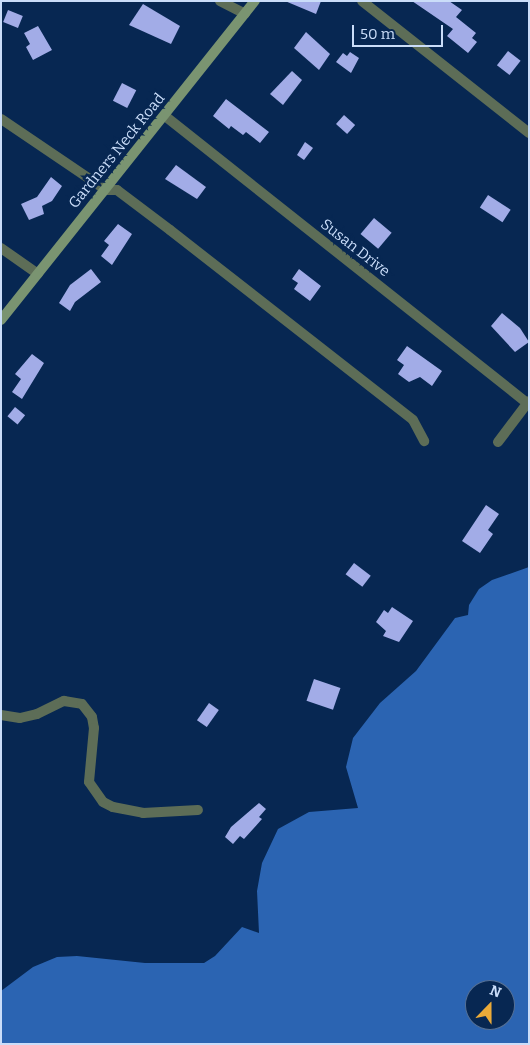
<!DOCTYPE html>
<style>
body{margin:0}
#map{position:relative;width:530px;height:1045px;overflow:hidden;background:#072752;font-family:Bitter,serif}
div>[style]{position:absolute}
.water>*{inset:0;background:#2b64b2}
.building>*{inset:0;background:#a2ace7;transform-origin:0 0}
.street>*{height:10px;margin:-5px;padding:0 5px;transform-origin:5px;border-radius:5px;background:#5d6d57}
.secondary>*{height:10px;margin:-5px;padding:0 5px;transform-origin:5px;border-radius:5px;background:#7a9471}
span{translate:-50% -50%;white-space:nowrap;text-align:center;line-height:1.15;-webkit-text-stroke:5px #072752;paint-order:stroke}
.street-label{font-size:15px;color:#caddf9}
.frame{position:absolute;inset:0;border:2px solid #caddf9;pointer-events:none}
.north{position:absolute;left:465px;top:980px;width:50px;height:50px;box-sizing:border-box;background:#072752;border:1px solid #557095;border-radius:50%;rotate:22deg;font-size:14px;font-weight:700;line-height:20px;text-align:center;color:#caddf9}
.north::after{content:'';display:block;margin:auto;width:18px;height:22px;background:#eaaa39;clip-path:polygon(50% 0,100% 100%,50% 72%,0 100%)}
.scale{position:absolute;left:352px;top:25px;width:91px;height:22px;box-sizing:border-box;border:2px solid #caddf9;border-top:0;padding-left:6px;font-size:15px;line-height:18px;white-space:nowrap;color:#caddf9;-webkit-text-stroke:4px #072752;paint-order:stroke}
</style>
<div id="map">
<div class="water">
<i style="clip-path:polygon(evenodd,529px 567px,529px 1044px,1px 1044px,1px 991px,33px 967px,57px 957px,77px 956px,145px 963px,204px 963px,215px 956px,242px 927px,259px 933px,257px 891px,262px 863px,278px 829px,309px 812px,358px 808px,346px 767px,353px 738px,380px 703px,416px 671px,455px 618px,468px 615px,469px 605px,479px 589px,492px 580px,529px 567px,475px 990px,505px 990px,505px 1020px,475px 1020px,475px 990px)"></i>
</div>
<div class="building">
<i style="clip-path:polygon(285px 1px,321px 1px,316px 14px)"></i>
<i style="clip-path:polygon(412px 1px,449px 1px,462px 10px,456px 17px,476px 33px,472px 38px,477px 42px,468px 53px,447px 36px,453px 29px)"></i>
<i style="clip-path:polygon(143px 4px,180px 26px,171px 44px,129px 25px)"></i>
<i style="left:8px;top:10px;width:16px;height:13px;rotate:22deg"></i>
<i style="clip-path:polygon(38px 26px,52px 50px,33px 60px,26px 47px,30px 44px,24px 33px)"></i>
<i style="clip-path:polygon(306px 32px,330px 54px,319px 70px,294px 48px)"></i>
<i style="left:508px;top:51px;width:16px;height:18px;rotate:38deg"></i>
<i style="clip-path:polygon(350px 52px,359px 58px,351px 73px,336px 62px,343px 53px,347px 56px)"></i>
<i style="clip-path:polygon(292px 71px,302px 80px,283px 105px,270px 94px)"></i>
<i style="left:122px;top:83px;width:16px;height:20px;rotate:27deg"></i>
<i style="clip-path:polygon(226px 99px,269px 132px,260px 143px,246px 132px,243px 135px,231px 126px,229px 129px,213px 116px)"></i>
<i style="left:344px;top:115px;width:15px;height:12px;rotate:42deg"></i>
<i style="clip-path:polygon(305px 142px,313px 148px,304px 160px,297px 155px)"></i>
<i style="clip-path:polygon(176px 165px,206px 187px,197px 199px,165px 179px)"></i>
<i style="clip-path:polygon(51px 177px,62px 186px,52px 201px,42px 206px,44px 214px,29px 220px,21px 204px,37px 197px)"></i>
<i style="left:488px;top:195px;width:27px;height:15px;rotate:33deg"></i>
<i style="left:374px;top:218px;width:23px;height:21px;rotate:40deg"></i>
<i style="clip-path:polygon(118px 224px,132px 234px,112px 265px,101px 256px,109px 245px,104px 241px)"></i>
<i style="clip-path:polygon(91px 269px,101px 282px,75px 302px,70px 311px,59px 303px,70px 285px)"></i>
<i style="clip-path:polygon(299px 269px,321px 286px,310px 301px,294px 289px,298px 283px,292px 279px)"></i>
<i style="clip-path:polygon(502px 313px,520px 328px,529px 342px,515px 352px,491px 326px)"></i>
<i style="clip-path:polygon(407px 346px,442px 371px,432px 386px,420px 377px,409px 382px,398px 374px,404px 365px,397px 360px)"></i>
<i style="clip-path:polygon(32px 354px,44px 363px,22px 399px,12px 392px,21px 379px,15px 374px)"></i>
<i style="left:15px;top:407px;width:13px;height:12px;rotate:39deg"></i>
<i style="clip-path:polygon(486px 505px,499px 514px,488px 530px,493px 534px,480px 553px,462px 541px)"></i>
<i style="left:354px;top:563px;width:21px;height:14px;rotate:37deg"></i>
<i style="clip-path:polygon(392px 607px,413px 621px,399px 642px,383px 636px,386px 631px,376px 622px,384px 610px,388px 613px)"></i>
<i style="left:314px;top:679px;width:28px;height:23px;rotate:19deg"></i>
<i style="left:209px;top:703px;width:12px;height:21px;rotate:35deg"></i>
<i style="clip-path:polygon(259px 803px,266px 809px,259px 817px,262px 819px,244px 839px,240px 836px,233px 844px,225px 837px,231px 827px)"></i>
</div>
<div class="street">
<i style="left:220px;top:1px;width:28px;rotate:27deg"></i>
<i style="left:362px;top:1px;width:213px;rotate:38.3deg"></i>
<i style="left:165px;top:116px;width:462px;rotate:38.4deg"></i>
<i style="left:1px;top:119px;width:127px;rotate:34.1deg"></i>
<i style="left:106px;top:190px;width:11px"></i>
<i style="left:117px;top:190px;width:66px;rotate:37deg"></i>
<i style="left:170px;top:230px;width:308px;rotate:38deg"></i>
<i style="left:413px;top:420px;width:24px;rotate:62deg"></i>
<i style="left:1px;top:248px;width:45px;rotate:35.1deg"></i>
<i style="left:498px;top:442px;width:51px;rotate:-52.9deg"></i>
<i style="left:1px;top:715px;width:19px;rotate:9deg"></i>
<i style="left:20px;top:718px;width:17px;rotate:-13deg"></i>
<i style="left:37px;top:714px;width:30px;rotate:-26deg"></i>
<i style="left:64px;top:701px;width:18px;rotate:9deg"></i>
<i style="left:82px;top:704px;width:16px;rotate:52deg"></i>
<i style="left:92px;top:717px;width:11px;rotate:80deg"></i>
<i style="left:94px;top:728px;width:54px;rotate:95.3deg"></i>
<i style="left:89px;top:782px;width:24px;rotate:55deg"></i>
<i style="left:103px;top:802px;width:11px;rotate:27deg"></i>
<i style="left:113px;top:807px;width:31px;rotate:11deg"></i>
<i style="left:143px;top:813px;width:55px;rotate:-3.1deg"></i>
</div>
<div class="secondary">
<i style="left:1px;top:320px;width:408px;rotate:-51.5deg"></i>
</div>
<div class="street-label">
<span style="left:117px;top:151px;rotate:-51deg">Gardners Neck Road</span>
<span style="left:355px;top:248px;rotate:38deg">Susan Drive</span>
</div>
<div class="frame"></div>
<div class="north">N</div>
<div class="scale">50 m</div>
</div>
